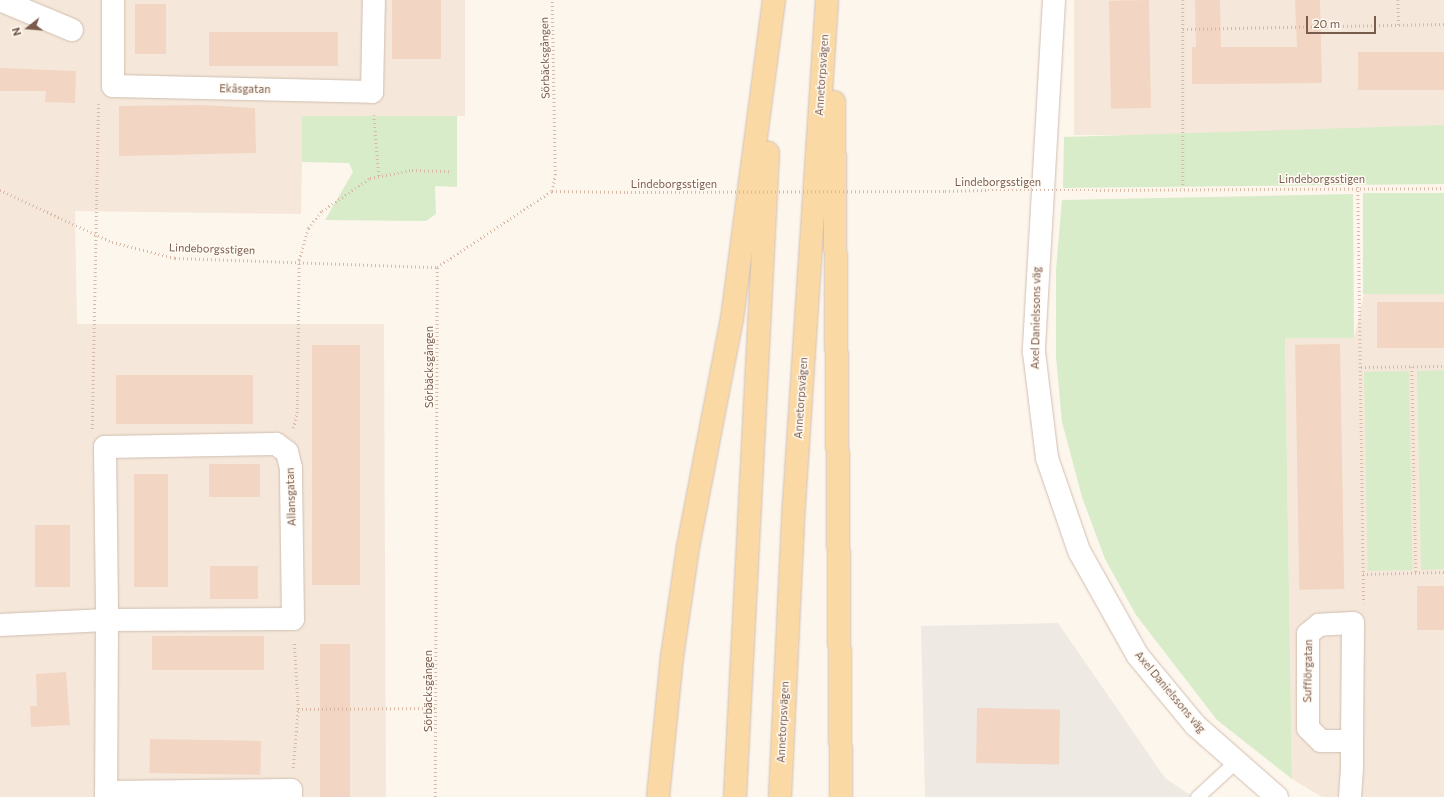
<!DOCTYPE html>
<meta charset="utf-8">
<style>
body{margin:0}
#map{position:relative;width:1444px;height:797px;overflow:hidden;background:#fdf6ec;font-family:Commissioner,sans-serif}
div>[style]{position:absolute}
.residential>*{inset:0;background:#f5e8da;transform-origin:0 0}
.industrial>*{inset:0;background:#efe9e4}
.green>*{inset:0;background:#d8ecc9;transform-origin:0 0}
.building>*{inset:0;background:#f3d5c3;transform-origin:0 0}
.path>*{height:2.5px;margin-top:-1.25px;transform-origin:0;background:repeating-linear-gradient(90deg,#d9b8a5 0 1px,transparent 0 4px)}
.roads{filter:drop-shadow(0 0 1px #d1beb0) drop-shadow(0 0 1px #d1beb0)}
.service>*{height:13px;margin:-6.5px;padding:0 6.5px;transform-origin:6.5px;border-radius:6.5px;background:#fff}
.minor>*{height:22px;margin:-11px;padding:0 11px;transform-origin:11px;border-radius:11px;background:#fff}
.tertiary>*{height:22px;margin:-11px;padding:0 11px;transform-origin:11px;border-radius:11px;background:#fff}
.primary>*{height:22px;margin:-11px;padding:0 11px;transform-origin:11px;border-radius:11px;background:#fbd9a5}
.path-bridge>*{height:2.5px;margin-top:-1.25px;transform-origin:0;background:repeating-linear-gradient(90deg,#d9b8a5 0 1px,transparent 0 4px)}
span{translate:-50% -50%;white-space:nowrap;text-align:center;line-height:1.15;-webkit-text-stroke:3px #fffaf3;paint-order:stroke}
.street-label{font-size:11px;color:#7a5c4d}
.north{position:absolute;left:8px;top:8px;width:40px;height:40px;-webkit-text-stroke:3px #fffaf3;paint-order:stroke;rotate:253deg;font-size:11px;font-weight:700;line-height:16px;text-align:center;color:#7a5c4d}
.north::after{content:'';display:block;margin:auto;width:14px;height:18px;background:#7a5c4d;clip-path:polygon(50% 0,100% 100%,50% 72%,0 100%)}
.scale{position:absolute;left:1306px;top:16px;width:70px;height:18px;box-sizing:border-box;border:2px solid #7a5c4d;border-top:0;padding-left:5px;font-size:12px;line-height:14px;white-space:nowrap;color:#7a5c4d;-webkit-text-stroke:3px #fffaf3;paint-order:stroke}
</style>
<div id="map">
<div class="residential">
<i style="clip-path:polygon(0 0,465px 0,465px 116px,303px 117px,301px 214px,75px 211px,77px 324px,384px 324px,386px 797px,0 797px)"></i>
<i style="left:1074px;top:0;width:370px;height:135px"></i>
<i style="clip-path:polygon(1364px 294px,1444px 294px,1444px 797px,1322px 797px,1292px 779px,1285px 338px,1354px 338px)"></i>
</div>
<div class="industrial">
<i style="clip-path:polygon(1058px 623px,1165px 778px,1193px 797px,925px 797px,921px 626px)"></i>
</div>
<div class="green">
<i style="clip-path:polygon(302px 116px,457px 116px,457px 187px,435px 186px,436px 214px,426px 221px,325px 220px,353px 172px,349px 163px,302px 162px)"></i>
<i style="clip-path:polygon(1444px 125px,1444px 184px,1063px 188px,1064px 137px)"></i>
<i style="left:1444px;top:193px;width:101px;height:81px;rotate:90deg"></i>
<i style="clip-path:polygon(1353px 194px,1354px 338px,1285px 338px,1292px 779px,1217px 720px,1136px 615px,1105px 559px,1082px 497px,1062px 422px,1056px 357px,1056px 270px,1062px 200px)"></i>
<i style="clip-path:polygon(1444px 370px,1444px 569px,1421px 570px,1417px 371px)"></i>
<i style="left:1409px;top:371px;width:199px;height:45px;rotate:89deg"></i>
</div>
<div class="building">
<i style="left:392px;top:0;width:49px;height:59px"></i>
<i style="left:1149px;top:0;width:108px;height:40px;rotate:89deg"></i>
<i style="clip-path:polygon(1195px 0,1220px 0,1221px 47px,1297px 47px,1295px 0,1320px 0,1322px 83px,1192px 84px,1192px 47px,1196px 47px)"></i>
<i style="left:135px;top:4px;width:31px;height:50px"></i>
<i style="left:209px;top:32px;width:129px;height:34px"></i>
<i style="left:1444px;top:52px;width:38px;height:86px;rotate:90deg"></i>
<i style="clip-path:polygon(0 68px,76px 71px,75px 103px,45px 102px,46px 91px,0 91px)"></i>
<i style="clip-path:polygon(203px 105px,255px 108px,256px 153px,119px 156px,119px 106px)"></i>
<i style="left:1444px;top:302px;width:46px;height:67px;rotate:90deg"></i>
<i style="left:1340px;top:344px;width:245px;height:45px;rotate:89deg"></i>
<i style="left:360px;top:345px;width:240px;height:48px;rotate:90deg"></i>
<i style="left:116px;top:375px;width:137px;height:49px"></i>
<i style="left:209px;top:464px;width:51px;height:33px"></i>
<i style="left:134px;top:474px;width:34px;height:113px"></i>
<i style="left:35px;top:525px;width:35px;height:62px"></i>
<i style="left:210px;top:566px;width:48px;height:33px"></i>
<i style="left:1417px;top:586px;width:27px;height:44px"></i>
<i style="left:152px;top:636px;width:112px;height:34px"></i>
<i style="left:320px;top:644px;width:30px;height:153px"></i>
<i style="clip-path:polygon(66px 672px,70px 725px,31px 727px,30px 706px,37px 706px,36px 674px)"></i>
<i style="left:977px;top:708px;width:83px;height:55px;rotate:1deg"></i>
<i style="left:150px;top:739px;width:111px;height:34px;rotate:1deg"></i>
</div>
<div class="path">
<i style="left:1183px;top:0;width:188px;rotate:90deg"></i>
<i style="left:1398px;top:0;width:25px;rotate:88deg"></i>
<i style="left:1183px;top:29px;width:261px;rotate:-1.1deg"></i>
<i style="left:374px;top:115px;width:61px;rotate:85.3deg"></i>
<i style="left:1358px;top:187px;width:416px;rotate:89.2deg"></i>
<i style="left:0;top:190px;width:123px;rotate:24.9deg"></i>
<i style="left:112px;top:242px;width:65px;rotate:14.3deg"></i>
<i style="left:175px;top:258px;width:262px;rotate:2deg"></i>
<i style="left:1096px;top:190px;width:348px;rotate:-0.3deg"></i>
<i style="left:552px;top:191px;width:75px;rotate:0.8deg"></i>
<i style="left:945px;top:191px;width:43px;rotate:-1.3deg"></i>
<i style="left:437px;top:267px;width:138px;rotate:-33.5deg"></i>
<i style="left:552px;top:191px;width:16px;rotate:-79deg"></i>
<i style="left:555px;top:175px;width:175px;rotate:-91deg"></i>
<i style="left:1361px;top:367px;width:83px;rotate:-0.7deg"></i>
<i style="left:1412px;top:367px;width:206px;rotate:88.9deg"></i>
<i style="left:293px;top:428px;width:16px;rotate:-75deg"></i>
<i style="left:297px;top:413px;width:153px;rotate:-89.3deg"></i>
<i style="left:299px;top:260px;width:33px;rotate:-74deg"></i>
<i style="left:308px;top:228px;width:22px;rotate:-51deg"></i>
<i style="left:322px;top:211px;width:58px;rotate:-34.5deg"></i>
<i style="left:370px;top:178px;width:43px;rotate:-10.8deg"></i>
<i style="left:412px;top:170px;width:38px;rotate:2deg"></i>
<i style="left:92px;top:429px;width:325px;rotate:-88.9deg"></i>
<i style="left:1363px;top:574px;width:81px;rotate:-1.4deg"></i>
<i style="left:298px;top:709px;width:138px;rotate:-0.4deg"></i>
<i style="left:293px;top:768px;width:59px;rotate:-85.2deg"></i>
<i style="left:298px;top:709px;width:67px;rotate:-93.4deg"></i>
<i style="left:435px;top:797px;width:530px;rotate:-89.78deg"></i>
</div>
<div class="roads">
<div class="service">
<i style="left:1197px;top:797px;width:50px;rotate:-42.6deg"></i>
</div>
<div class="minor">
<i style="left:0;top:0;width:78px;rotate:22.6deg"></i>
<i style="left:113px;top:0;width:86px;rotate:90deg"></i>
<i style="left:113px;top:86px;width:259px;rotate:1.3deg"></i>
<i style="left:372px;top:92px;width:92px;rotate:-88.8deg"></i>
<i style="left:0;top:625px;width:107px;rotate:-2.7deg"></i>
<i style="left:107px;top:620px;width:186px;rotate:-0.3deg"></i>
<i style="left:293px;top:619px;width:151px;rotate:-90.8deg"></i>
<i style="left:291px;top:468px;width:16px;rotate:-104deg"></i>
<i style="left:287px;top:452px;width:14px;rotate:-144deg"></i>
<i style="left:276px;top:444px;width:171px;rotate:179deg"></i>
<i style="left:105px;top:447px;width:173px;rotate:89.3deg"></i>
<i style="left:107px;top:620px;width:172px;rotate:90.3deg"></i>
<i style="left:106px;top:797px;width:5px;rotate:-90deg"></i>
<i style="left:106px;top:792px;width:185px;rotate:-0.6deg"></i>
<i style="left:291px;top:790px;width:7px;rotate:90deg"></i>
<i style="left:1350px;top:797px;width:29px;rotate:-86deg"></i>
<i style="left:1352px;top:768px;width:27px;rotate:-90deg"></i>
<i style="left:1352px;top:741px;width:118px;rotate:-89.5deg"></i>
<i style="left:1353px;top:623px;width:34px;rotate:177deg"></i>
<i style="left:1319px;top:625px;width:14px;rotate:141deg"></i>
<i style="left:1308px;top:634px;width:94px;rotate:90deg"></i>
<i style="left:1308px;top:728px;width:18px;rotate:45deg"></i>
<i style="left:1321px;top:741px;width:31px"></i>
</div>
<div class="tertiary">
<i style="left:1054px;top:0;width:353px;rotate:93.3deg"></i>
<i style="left:1034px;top:352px;width:107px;rotate:83deg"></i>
<i style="left:1047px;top:458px;width:98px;rotate:71deg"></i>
<i style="left:1079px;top:551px;width:120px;rotate:60.7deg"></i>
<i style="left:1138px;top:656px;width:89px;rotate:50.4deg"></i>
<i style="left:1195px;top:725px;width:109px;rotate:41.3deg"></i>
</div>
<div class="primary">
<i style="left:834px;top:102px;width:695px;rotate:89.42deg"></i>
<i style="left:658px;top:797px;width:141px;rotate:-84.3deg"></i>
<i style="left:672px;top:657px;width:111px;rotate:-81.7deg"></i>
<i style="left:688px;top:547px;width:232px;rotate:-79.1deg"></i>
<i style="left:732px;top:319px;width:322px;rotate:-82.5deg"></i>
<i style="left:735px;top:797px;width:645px;rotate:-87.07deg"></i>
<i style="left:780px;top:797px;width:293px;rotate:-87.3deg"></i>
<i style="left:794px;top:504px;width:505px;rotate:-86.25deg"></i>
</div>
</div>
<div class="path-bridge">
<i style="left:988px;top:190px;width:108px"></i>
<i style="left:627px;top:192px;width:318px;rotate:-0.2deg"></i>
</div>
<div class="street-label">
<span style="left:545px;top:58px;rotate:-91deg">Sörbäcksgången</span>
<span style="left:822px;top:75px;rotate:-86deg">Annetorpsvägen</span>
<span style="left:245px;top:89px;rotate:1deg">Ekåsgatan</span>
<span style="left:1322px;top:179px">Lindeborgsstigen</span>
<span style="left:998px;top:182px">Lindeborgsstigen</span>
<span style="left:674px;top:184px">Lindeborgsstigen</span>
<span style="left:212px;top:249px;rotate:2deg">Lindeborgsstigen</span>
<span style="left:1036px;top:318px;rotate:-89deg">Axel Danielssons väg</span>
<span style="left:429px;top:367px;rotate:-90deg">Sörbäcksgången</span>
<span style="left:801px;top:398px;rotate:-86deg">Annetorpsvägen</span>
<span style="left:291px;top:497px;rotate:-92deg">Allansgatan</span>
<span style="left:1308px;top:671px;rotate:-89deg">Sufflörgatan</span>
<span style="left:428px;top:691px;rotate:-90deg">Sörbäcksgången</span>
<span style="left:1170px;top:692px;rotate:50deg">Axel Danielssons väg</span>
<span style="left:783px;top:722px;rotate:-87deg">Annetorpsvägen</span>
</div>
<div class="north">N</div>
<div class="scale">20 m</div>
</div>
